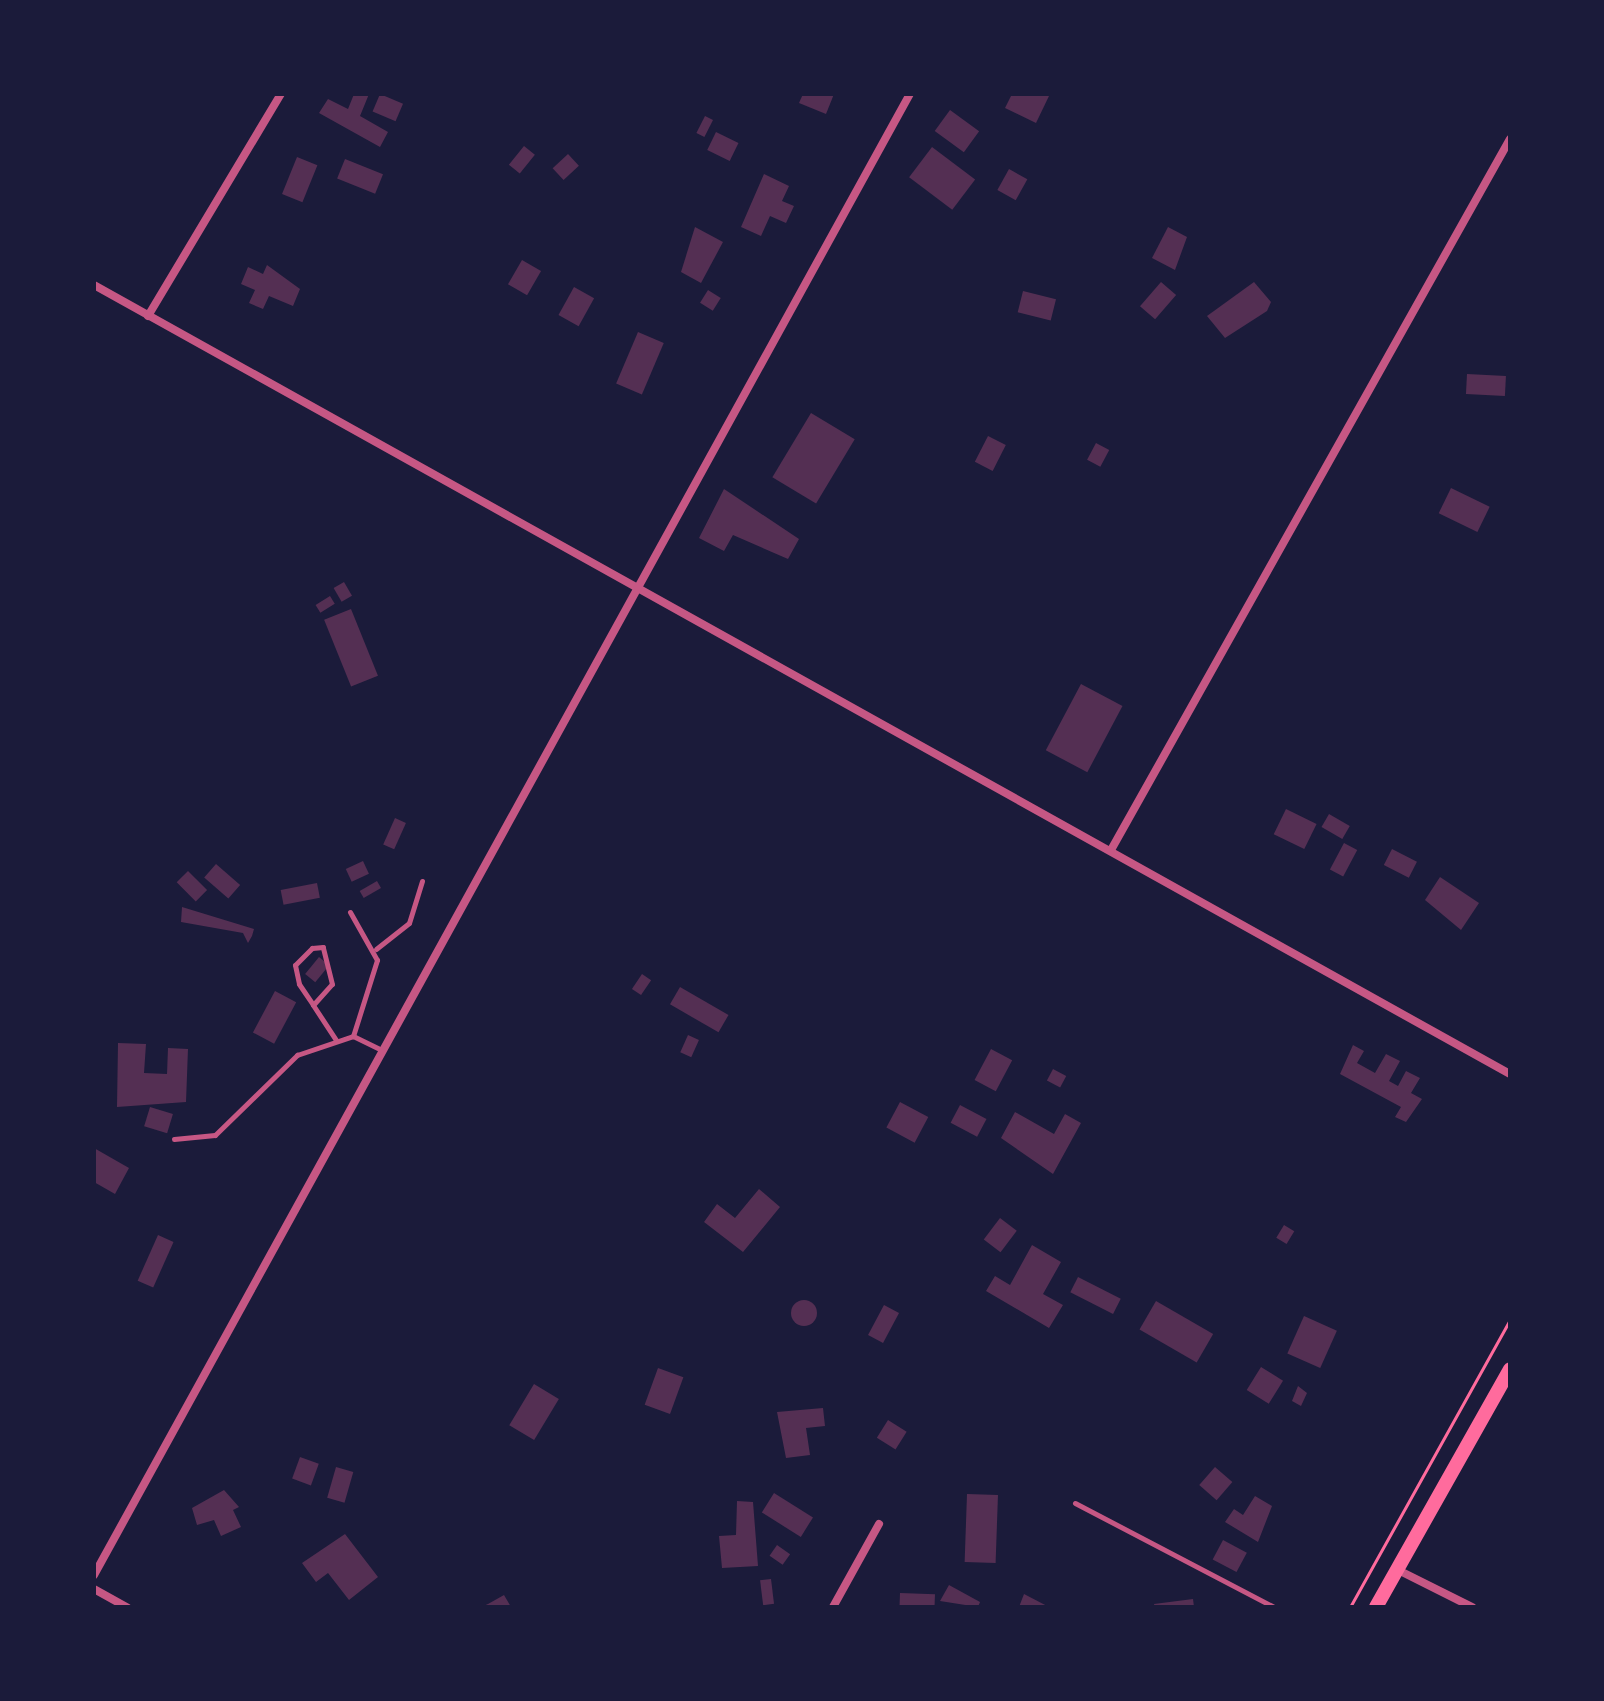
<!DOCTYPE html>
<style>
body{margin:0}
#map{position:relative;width:1604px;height:1701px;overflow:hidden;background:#1b1b3a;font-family:Lora,serif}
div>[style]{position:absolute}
.building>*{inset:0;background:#542f53;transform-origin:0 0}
.round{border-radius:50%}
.path>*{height:3px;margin:-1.5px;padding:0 1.5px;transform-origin:1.5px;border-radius:1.5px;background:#ff6b9d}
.service>*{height:5px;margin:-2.5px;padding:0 2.5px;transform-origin:2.5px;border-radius:2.5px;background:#c65784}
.minor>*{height:8px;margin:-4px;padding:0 4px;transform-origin:4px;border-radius:4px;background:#c65784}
.secondary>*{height:14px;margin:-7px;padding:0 7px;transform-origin:7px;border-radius:7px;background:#ff6b9d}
span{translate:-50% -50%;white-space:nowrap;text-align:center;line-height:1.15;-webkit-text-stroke:6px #1b1b3a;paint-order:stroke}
.frame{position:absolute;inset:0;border:96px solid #1b1b3a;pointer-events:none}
</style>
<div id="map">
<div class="building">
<i style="clip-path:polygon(354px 94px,369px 94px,360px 116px,388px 132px,380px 147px,319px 113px,328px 99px,348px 109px)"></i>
<i style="left:380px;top:94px;width:25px;height:19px;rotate:23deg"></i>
<i style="clip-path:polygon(803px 94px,834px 94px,826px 114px,799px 103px)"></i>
<i style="clip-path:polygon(1012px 94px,1049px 96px,1036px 123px,1005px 108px)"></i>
<i style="left:950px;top:110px;width:36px;height:26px;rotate:36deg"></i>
<i style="left:705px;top:116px;width:9px;height:19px;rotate:27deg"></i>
<i style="left:716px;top:132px;width:25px;height:20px;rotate:26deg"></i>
<i style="left:524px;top:146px;width:14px;height:24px;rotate:39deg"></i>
<i style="left:932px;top:147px;width:54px;height:38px;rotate:37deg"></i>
<i style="left:568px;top:154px;width:16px;height:21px;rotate:47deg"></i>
<i style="left:297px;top:157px;width:22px;height:40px;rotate:22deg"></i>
<i style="left:345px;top:159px;width:41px;height:21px;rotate:22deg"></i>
<i style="left:1009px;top:169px;width:21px;height:24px;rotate:29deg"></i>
<i style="clip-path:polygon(764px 174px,789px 186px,782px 201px,794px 206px,786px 223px,770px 216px,761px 236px,741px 227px)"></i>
<i style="clip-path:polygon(695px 227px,723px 242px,701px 283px,681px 272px)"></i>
<i style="clip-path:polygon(1168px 227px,1187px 237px,1175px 270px,1152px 258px)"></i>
<i style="left:522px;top:260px;width:22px;height:28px;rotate:30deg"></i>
<i style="clip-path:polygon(267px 265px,300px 289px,293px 306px,269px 296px,263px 309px,249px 303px,255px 290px,241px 284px,248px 267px,263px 274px)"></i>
<i style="left:1161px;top:282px;width:20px;height:32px;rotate:41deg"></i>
<i style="clip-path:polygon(1254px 282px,1271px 302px,1267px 311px,1225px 338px,1207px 316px)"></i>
<i style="left:574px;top:287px;width:23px;height:32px;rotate:29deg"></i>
<i style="left:708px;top:290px;width:15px;height:15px;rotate:32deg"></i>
<i style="left:1023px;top:291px;width:34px;height:22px;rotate:14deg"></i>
<i style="left:638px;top:332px;width:28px;height:56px;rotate:23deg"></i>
<i style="left:1467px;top:374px;width:39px;height:20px;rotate:3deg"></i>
<i style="left:811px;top:413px;width:51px;height:75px;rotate:31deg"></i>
<i style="left:988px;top:436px;width:20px;height:29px;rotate:27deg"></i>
<i style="left:1096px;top:443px;width:15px;height:19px;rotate:28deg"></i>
<i style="left:1451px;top:488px;width:43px;height:28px;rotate:26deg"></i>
<i style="clip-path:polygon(724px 489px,799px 539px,788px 559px,733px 535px,724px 551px,699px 538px)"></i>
<i style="left:344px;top:582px;width:16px;height:12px;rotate:60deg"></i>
<i style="left:330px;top:596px;width:9px;height:17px;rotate:58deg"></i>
<i style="left:351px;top:609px;width:72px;height:29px;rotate:68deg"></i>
<i style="left:1081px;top:684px;width:47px;height:75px;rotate:28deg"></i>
<i style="left:1286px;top:809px;width:34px;height:28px;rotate:26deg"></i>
<i style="left:1329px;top:814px;width:24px;height:15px;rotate:30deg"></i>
<i style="left:395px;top:818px;width:12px;height:29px;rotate:24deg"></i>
<i style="left:1344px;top:843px;width:15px;height:30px;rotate:28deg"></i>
<i style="left:1392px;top:849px;width:28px;height:18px;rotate:27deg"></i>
<i style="left:363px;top:861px;width:14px;height:19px;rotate:65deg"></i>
<i style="left:216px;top:864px;width:32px;height:18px;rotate:41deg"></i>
<i style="left:188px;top:871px;width:27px;height:16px;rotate:45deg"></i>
<i style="clip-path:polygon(1440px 877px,1479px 903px,1461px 930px,1425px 900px)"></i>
<i style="left:377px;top:881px;width:8px;height:20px;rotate:60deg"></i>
<i style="left:317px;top:883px;width:15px;height:37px;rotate:79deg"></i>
<i style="clip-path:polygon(182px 907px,254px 929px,252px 936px,248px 943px,243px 933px,181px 922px)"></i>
<i style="left:319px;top:957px;width:13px;height:22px;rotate:39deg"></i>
<i style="left:642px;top:974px;width:11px;height:18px;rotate:34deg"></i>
<i style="left:680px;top:987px;width:56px;height:20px;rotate:30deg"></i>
<i style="left:275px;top:991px;width:24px;height:47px;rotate:28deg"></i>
<i style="left:688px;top:1035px;width:12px;height:19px;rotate:24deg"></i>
<i style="clip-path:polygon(118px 1043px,146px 1044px,144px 1073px,167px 1074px,168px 1048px,188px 1049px,186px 1102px,117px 1107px)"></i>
<i style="clip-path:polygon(1353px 1045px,1364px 1051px,1357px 1063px,1375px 1073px,1386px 1054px,1400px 1061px,1389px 1081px,1398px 1086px,1406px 1071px,1420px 1078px,1411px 1093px,1422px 1099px,1406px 1122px,1395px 1117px,1401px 1107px,1340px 1074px)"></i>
<i style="left:991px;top:1049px;width:24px;height:35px;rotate:28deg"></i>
<i style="left:1053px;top:1069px;width:15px;height:13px;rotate:28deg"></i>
<i style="left:900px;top:1102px;width:32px;height:29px;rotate:28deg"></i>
<i style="left:960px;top:1105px;width:30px;height:20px;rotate:28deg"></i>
<i style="left:150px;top:1107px;width:24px;height:20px;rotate:17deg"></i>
<i style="clip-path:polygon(1015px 1112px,1054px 1134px,1065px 1114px,1081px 1123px,1053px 1174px,1001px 1138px)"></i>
<i style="clip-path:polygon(94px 1148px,129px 1168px,115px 1194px,94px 1182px)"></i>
<i style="clip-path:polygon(759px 1189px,780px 1207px,743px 1252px,704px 1222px,717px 1204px,735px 1218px)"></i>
<i style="left:1000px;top:1218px;width:21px;height:27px;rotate:37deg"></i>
<i style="left:1284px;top:1225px;width:12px;height:15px;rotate:31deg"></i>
<i style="left:158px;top:1235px;width:17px;height:50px;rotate:24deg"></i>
<i style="clip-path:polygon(1032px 1245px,1061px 1262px,1043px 1294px,1063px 1305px,1049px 1328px,986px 1291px,995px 1276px,1010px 1285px)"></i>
<i style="left:1078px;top:1277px;width:48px;height:17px;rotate:27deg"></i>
<i class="round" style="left:791px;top:1300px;width:26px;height:26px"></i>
<i style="left:1156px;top:1301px;width:66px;height:33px;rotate:30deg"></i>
<i style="left:884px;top:1305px;width:17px;height:34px;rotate:28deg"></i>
<i style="left:1304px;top:1316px;width:36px;height:41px;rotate:24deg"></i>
<i style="left:1261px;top:1367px;width:26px;height:27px;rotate:32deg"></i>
<i style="left:658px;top:1368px;width:27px;height:39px;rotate:20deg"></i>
<i style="left:534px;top:1384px;width:29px;height:48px;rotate:31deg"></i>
<i style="clip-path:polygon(1298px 1386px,1307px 1393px,1301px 1406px,1292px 1401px)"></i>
<i style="clip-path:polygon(823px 1408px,825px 1426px,806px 1428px,810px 1455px,786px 1458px,777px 1412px)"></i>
<i style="left:888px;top:1420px;width:22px;height:21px;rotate:32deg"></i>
<i style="left:300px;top:1457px;width:20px;height:23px;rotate:20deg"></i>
<i style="left:336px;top:1467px;width:18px;height:32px;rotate:16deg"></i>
<i style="left:1215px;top:1467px;width:23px;height:24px;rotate:41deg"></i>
<i style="clip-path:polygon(224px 1490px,239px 1507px,233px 1510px,241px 1527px,221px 1536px,214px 1520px,197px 1525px,192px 1508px)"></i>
<i style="left:774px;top:1493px;width:46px;height:23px;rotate:32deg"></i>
<i style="left:967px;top:1494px;width:31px;height:68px;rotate:2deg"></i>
<i style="clip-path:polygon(1255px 1496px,1272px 1506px,1258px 1542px,1225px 1522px,1234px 1509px,1243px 1515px)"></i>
<i style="clip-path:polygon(737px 1501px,753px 1502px,758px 1566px,722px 1568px,719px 1536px,736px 1535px)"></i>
<i style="clip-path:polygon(345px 1534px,378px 1577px,349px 1600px,328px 1573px,316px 1582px,302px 1563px)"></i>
<i style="left:1223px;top:1540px;width:27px;height:22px;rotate:28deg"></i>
<i style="left:777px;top:1545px;width:16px;height:13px;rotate:35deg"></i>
<i style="left:771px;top:1579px;width:25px;height:11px;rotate:83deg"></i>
<i style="clip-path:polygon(949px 1585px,980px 1602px,978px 1607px,940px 1601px)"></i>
<i style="left:900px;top:1593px;width:35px;height:14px;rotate:2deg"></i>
<i style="clip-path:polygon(1024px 1594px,1049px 1607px,1019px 1607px)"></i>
<i style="clip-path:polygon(504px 1595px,511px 1607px,481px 1607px,488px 1604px)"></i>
<i style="clip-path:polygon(1193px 1599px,1194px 1607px,1155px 1607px,1154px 1604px)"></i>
</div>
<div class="path">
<i style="left:1350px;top:1607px;width:329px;rotate:-60.9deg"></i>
</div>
<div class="service">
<i style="left:350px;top:912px;width:55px;rotate:60.6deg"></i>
<i style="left:377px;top:960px;width:80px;rotate:107.5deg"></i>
<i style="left:376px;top:949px;width:42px;rotate:-38.2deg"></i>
<i style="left:409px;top:923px;width:44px;rotate:-72.8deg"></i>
<i style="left:313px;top:1005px;width:28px;rotate:-48deg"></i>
<i style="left:332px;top:984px;width:38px;rotate:-104deg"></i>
<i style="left:323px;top:947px;width:11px;rotate:175deg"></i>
<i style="left:312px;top:948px;width:24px;rotate:135deg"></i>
<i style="left:295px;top:965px;width:19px;rotate:78deg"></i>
<i style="left:299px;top:984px;width:25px;rotate:56deg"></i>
<i style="left:313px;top:1005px;width:42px;rotate:56.7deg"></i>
<i style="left:174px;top:1139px;width:41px;rotate:-5.6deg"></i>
<i style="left:215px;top:1135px;width:115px;rotate:-44.3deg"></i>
<i style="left:297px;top:1055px;width:59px;rotate:-18.7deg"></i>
<i style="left:353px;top:1036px;width:32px;rotate:26deg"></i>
<i style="left:1075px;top:1503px;width:225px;rotate:27.6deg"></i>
</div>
<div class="minor">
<i style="left:94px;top:285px;width:1621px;rotate:29.13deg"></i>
<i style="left:148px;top:316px;width:259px;rotate:-59.1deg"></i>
<i style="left:1111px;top:850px;width:815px;rotate:-60.7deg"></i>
<i style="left:1398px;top:1570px;width:83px;rotate:26.6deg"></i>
<i style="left:94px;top:1575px;width:1691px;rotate:-61.15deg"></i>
<i style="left:94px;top:1589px;width:38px;rotate:29deg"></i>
<i style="left:833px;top:1607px;width:95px;rotate:-61deg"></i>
</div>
<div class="secondary">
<i style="left:1376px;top:1607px;width:273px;rotate:-60.6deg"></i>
</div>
<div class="frame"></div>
</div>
